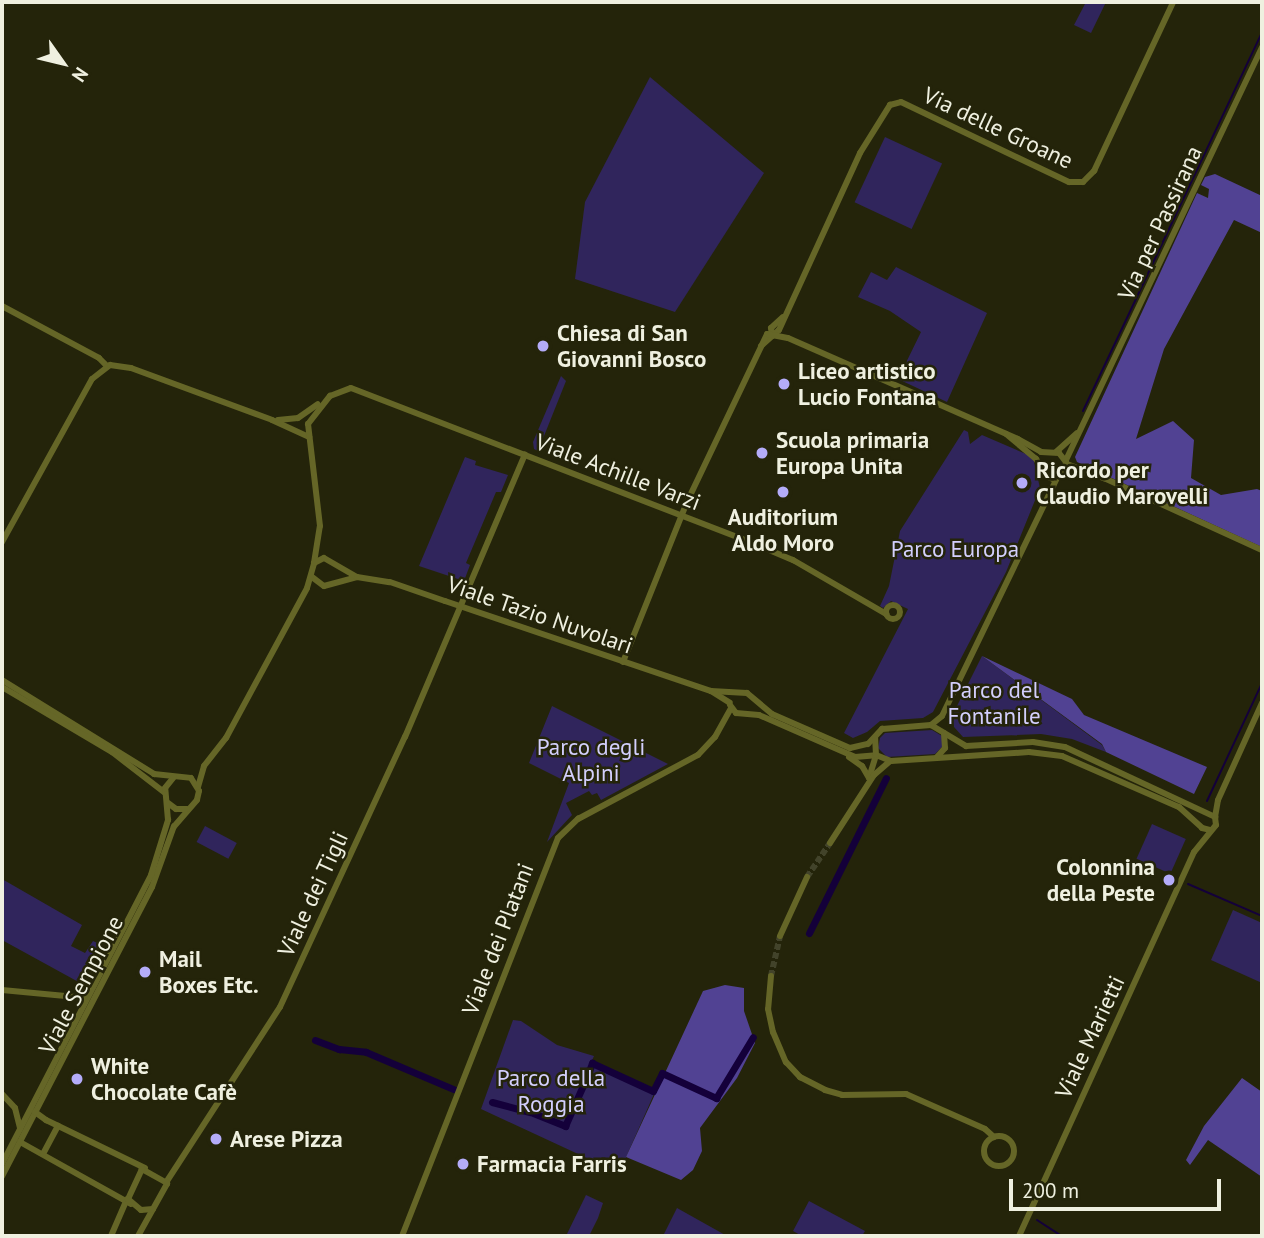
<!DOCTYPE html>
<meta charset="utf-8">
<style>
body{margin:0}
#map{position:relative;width:1264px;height:1238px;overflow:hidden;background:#24240a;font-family:"PT Sans",sans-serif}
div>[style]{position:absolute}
.green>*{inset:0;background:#30255c;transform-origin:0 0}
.forest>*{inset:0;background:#514293}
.stream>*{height:2px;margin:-1px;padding:0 1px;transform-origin:1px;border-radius:1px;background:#14003a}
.canal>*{height:7px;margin:-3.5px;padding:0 3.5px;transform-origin:3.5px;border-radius:3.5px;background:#14003a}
.street-tunnel>*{height:6px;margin-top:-3px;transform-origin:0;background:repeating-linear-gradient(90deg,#42432a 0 6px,transparent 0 9px)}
.street>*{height:6px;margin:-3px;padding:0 3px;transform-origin:3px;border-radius:3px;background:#656627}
.street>.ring{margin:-3px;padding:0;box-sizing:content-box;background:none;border:6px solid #656627;border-radius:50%}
.dots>*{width:19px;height:19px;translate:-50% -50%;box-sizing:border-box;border:4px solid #24240a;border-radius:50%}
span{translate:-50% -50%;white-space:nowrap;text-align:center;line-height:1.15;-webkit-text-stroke:5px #24240a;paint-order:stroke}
.street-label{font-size:23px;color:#eff0e0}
.poi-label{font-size:23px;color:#eff0e0;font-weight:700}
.left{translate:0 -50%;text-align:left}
.right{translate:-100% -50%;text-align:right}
.park-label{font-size:23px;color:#d3cffd}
.frame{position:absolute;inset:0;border:4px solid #eff0e0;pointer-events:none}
.north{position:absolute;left:28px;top:28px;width:70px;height:70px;-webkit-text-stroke:5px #24240a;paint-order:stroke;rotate:124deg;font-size:19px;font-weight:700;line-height:28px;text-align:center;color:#eff0e0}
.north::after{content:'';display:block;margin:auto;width:24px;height:32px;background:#eff0e0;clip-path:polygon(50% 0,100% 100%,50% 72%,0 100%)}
.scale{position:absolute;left:1009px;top:1179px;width:212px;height:32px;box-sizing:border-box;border:4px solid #eff0e0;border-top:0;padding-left:9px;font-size:21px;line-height:24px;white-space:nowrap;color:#eff0e0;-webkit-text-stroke:5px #24240a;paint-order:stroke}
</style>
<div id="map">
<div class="green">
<i style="clip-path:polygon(1086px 2px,1106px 2px,1091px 33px,1074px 25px)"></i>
<i style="clip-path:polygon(650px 77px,764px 173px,675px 312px,575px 279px,585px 202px)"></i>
<i style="left:885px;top:137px;width:63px;height:72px;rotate:25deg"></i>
<i style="clip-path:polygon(896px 267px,987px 313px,947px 402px,898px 379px,921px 332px,890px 311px,858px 297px,871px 272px,887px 280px)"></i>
<i style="clip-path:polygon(561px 376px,566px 381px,538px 451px,534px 449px,533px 442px)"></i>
<i style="clip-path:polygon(964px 430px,968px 432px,970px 444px,982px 435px,1033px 457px,1040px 488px,1006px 572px,933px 712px,923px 718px,880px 721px,867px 732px,853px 738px,844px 733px,908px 609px,891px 601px,883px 608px,880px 606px,889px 586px,900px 531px)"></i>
<i style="clip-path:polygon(465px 457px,476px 461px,475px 465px,508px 475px,501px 492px,496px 492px,466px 563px,470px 565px,464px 581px,419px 566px)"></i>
<i style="clip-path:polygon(982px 656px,1102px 745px,1106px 752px,1072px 739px,1041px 734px,963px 737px,954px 727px,951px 718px)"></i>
<i style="clip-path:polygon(552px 706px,668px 764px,601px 800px,597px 793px,592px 795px,589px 791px,566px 803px,572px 815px,547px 842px,569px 783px,529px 763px)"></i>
<i style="clip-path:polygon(932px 730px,942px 736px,943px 746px,935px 754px,887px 757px,878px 748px,880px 738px,885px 733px)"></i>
<i style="left:1152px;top:824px;width:37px;height:38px;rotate:24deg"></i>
<i style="left:205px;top:826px;width:36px;height:18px;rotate:28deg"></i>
<i style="clip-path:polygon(2px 879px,82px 925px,71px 946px,85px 953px,93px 941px,104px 946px,95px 959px,91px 959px,94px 965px,84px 985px,2px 940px)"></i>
<i style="clip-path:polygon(1233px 910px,1262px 923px,1262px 983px,1211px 960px)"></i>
<i style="clip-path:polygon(513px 1020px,521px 1021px,557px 1045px,594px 1056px,590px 1065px,654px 1094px,619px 1173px,481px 1109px)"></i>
<i style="clip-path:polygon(586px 1195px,603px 1203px,598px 1218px,589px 1236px,566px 1236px)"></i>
<i style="clip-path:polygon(809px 1201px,865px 1231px,862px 1236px,802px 1236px,793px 1231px)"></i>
<i style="clip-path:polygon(677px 1208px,727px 1236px,663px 1236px)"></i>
</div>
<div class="forest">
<i style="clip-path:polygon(1215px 174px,1262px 196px,1262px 233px,1234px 220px,1164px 349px,1136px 439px,1173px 421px,1194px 440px,1191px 478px,1221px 495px,1257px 489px,1262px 491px,1262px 547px,1077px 462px,1075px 457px,1197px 193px,1208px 198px,1209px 189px,1201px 185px,1205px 177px)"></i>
<i style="clip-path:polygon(982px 656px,1072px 699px,1084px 715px,1207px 767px,1194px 794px,1106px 752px,1102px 744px)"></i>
<i style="clip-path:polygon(725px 985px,744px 988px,744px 1011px,755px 1043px,737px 1078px,700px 1128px,702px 1151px,693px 1170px,681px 1180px,626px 1157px,703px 991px)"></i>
<i style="clip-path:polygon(1242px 1078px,1262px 1092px,1262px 1177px,1208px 1140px,1190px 1165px,1186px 1160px,1204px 1126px)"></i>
</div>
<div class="stream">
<i style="left:1083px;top:411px;width:418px;rotate:-64.7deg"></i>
<i style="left:1207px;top:801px;width:130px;rotate:-65deg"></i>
<i style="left:1188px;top:884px;width:81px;rotate:23.4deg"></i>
<i style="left:1037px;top:1220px;width:30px;rotate:33deg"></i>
</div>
<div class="canal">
<i style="left:809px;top:933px;width:173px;rotate:-63.6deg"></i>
<i style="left:315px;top:1040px;width:26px;rotate:21deg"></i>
<i style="left:339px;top:1049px;width:27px;rotate:6deg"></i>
<i style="left:366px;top:1052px;width:95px;rotate:23deg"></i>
<i style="left:589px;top:1071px;width:9px;rotate:-69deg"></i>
<i style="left:592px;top:1063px;width:67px;rotate:24.7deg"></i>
<i style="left:653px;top:1091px;width:20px;rotate:-63deg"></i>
<i style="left:662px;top:1073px;width:60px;rotate:24.8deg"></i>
<i style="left:716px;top:1098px;width:71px;rotate:-58.8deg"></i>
<i style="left:492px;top:1102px;width:39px;rotate:15deg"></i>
<i style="left:533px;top:1113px;width:35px;rotate:22deg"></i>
<i style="left:565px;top:1126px;width:57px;rotate:-66.1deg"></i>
</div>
<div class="street-tunnel">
<i style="left:807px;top:877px;width:41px;rotate:-55.9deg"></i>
<i style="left:771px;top:976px;width:41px;rotate:-77.3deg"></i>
</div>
<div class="street">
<i style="left:2px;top:306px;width:110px;rotate:28.2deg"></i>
<i style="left:99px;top:358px;width:11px;rotate:45deg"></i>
<i style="left:772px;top:336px;width:8px;rotate:-97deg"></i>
<i style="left:771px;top:328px;width:16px;rotate:-43deg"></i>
<i style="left:761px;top:346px;width:24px;rotate:-42deg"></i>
<i style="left:779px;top:330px;width:195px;rotate:-65.4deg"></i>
<i style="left:860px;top:153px;width:57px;rotate:-58deg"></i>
<i style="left:890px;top:105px;width:11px;rotate:-15deg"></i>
<i style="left:901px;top:102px;width:186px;rotate:25.5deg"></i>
<i style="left:1069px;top:182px;width:14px"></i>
<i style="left:1083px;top:182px;width:16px;rotate:-45deg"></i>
<i style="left:1094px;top:171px;width:187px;rotate:-64.9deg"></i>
<i style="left:278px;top:420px;width:20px;rotate:-6deg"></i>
<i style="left:298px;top:418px;width:24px;rotate:-35deg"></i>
<i style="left:1056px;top:452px;width:28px;rotate:-42deg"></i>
<i style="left:1066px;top:460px;width:457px;rotate:-64.6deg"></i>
<i style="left:1067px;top:464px;width:40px;rotate:21deg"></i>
<i style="left:1104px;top:478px;width:174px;rotate:24.5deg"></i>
<i style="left:1064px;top:474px;width:22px;rotate:-3deg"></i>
<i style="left:2px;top:542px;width:186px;rotate:-61.1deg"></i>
<i style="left:92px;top:379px;width:23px;rotate:-38deg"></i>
<i style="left:110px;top:365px;width:21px;rotate:8deg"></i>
<i style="left:131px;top:368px;width:150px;rotate:20.2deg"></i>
<i style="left:272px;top:420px;width:41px;rotate:24.7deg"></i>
<i style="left:314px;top:563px;width:37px;rotate:-81deg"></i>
<i style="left:320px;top:526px;width:103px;rotate:-96.7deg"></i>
<i style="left:308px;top:424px;width:36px;rotate:-52deg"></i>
<i style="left:330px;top:396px;width:22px;rotate:-21deg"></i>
<i style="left:351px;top:388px;width:441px;rotate:21.1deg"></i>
<i style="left:762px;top:547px;width:34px;rotate:23deg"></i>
<i style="left:793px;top:560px;width:108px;rotate:30.1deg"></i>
<i style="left:312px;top:577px;width:15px;rotate:37deg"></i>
<i style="left:324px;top:586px;width:34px;rotate:-15deg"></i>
<i class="ring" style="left:886px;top:605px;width:8px;height:8px"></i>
<i style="left:623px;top:662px;width:172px;rotate:-68.2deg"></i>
<i style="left:687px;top:502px;width:186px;rotate:-64.5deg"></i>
<i style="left:767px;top:334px;width:21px;rotate:11deg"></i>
<i style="left:788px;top:338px;width:251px;rotate:23.7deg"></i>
<i style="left:1018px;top:439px;width:26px;rotate:29deg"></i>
<i style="left:1041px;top:452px;width:18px;rotate:3deg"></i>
<i style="left:1059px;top:453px;width:11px;rotate:52deg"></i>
<i style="left:1066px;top:462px;width:12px;rotate:99deg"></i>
<i style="left:1064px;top:474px;width:12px;rotate:156deg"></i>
<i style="left:1053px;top:479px;width:8px;rotate:-157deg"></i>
<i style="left:1046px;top:476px;width:20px;rotate:-120deg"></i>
<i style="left:1036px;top:459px;width:39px;rotate:-140deg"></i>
<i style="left:2px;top:680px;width:179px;rotate:31.7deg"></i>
<i style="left:154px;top:774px;width:37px;rotate:6deg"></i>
<i style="left:191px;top:778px;width:15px;rotate:58deg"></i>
<i style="left:199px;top:791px;width:9px;rotate:103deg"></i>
<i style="left:197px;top:800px;width:35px;rotate:131deg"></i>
<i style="left:174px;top:826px;width:65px;rotate:109.8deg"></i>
<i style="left:152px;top:887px;width:326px;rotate:117.4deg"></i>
<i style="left:2px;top:687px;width:128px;rotate:30.6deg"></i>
<i style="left:112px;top:752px;width:67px;rotate:37.7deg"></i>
<i style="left:711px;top:691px;width:36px;rotate:3deg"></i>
<i style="left:747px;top:693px;width:33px;rotate:40deg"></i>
<i style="left:772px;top:714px;width:85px;rotate:23.6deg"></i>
<i style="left:850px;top:748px;width:18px;rotate:-13deg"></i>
<i style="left:868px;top:744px;width:21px;rotate:-47deg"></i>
<i style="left:882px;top:729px;width:49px;rotate:-4.7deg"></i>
<i style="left:931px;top:725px;width:41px;rotate:31deg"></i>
<i style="left:966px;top:746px;width:67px;rotate:-3.4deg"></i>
<i style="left:1033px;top:742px;width:32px;rotate:9deg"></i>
<i style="left:1065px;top:747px;width:166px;rotate:25deg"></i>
<i style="left:1215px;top:817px;width:8px;rotate:83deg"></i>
<i style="left:1216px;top:825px;width:35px;rotate:129deg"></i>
<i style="left:1194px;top:852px;width:422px;rotate:114.5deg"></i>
<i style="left:730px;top:705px;width:10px;rotate:53deg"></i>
<i style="left:736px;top:713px;width:23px;rotate:5deg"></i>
<i style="left:759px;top:715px;width:105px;rotate:23.6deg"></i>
<i style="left:855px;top:757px;width:21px;rotate:-5deg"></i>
<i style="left:876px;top:755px;width:16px;rotate:22deg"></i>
<i style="left:891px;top:761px;width:138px;rotate:-3.7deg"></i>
<i style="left:1029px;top:752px;width:33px;rotate:7deg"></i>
<i style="left:1062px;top:756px;width:128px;rotate:23.6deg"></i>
<i style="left:1179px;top:807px;width:31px;rotate:42deg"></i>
<i style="left:1202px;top:828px;width:8px;rotate:14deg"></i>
<i style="left:931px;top:725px;width:14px;rotate:-39deg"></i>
<i style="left:942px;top:716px;width:264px;rotate:-64.2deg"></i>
<i style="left:849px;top:757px;width:16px;rotate:35deg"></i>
<i style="left:862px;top:766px;width:14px;rotate:60deg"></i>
<i style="left:937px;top:757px;width:12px;rotate:-48deg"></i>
<i style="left:945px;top:748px;width:15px;rotate:-94deg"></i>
<i style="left:869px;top:778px;width:24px;rotate:-73deg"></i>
<i style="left:876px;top:755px;width:17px;rotate:-93deg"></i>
<i style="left:198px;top:787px;width:22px;rotate:-74deg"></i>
<i style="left:204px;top:766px;width:36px;rotate:-52deg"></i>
<i style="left:226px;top:738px;width:170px;rotate:-61.6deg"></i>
<i style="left:307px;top:588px;width:26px;rotate:-74deg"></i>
<i style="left:314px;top:563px;width:11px;rotate:-27deg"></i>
<i style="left:324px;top:558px;width:38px;rotate:30deg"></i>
<i style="left:357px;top:577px;width:33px;rotate:9deg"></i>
<i style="left:390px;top:582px;width:58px;rotate:19.1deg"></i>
<i style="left:445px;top:601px;width:281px;rotate:18.7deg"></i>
<i style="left:711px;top:691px;width:22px;rotate:32deg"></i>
<i style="left:168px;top:803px;width:10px;rotate:37deg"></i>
<i style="left:176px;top:809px;width:11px"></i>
<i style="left:1215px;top:817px;width:17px;rotate:-80deg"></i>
<i style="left:1218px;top:800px;width:107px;rotate:-65.6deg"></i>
<i style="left:830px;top:843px;width:81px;rotate:-57.1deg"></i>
<i style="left:874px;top:775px;width:20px;rotate:-41deg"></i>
<i style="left:780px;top:936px;width:65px;rotate:-65.4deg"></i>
<i style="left:771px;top:976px;width:33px;rotate:95deg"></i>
<i style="left:768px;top:1009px;width:24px;rotate:78deg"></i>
<i style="left:773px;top:1032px;width:33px;rotate:67deg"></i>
<i style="left:786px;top:1062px;width:21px;rotate:47deg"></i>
<i style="left:800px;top:1077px;width:28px;rotate:27deg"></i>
<i style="left:825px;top:1090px;width:18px;rotate:16deg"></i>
<i style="left:842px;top:1095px;width:64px;rotate:-0.9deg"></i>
<i style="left:906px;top:1094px;width:86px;rotate:23.9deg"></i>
<i style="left:985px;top:1129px;width:12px;rotate:42deg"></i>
<i style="left:2px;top:990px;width:85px;rotate:5.4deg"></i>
<i style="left:2px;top:1094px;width:19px;rotate:47deg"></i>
<i style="left:15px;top:1108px;width:21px;rotate:76deg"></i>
<i style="left:35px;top:1112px;width:14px;rotate:36deg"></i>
<i style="left:46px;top:1120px;width:110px;rotate:25.9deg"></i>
<i class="ring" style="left:984px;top:1136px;width:24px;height:24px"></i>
<i style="left:20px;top:1142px;width:127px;rotate:29.2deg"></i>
<i style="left:43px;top:1154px;width:32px;rotate:-62deg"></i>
<i style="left:2px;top:1164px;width:325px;rotate:-62.7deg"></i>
<i style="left:151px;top:875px;width:58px;rotate:-72.8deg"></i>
<i style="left:168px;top:820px;width:32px;rotate:-95deg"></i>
<i style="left:165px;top:788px;width:14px;rotate:-51deg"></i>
<i style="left:167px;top:1181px;width:207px;rotate:-57deg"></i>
<i style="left:280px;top:1007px;width:298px;rotate:-65.2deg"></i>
<i style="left:405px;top:737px;width:307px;rotate:-67deg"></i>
<i style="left:111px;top:1236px;width:40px;rotate:-66.6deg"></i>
<i style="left:138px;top:1236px;width:60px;rotate:-60.9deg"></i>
<i style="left:167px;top:1184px;width:1px;rotate:-90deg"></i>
<i style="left:167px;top:1183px;width:29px;rotate:-151deg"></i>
<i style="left:142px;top:1169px;width:33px;rotate:115deg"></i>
<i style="left:128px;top:1199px;width:17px;rotate:40deg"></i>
<i style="left:141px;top:1210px;width:12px;rotate:-5deg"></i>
<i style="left:402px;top:1236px;width:427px;rotate:-68.6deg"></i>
<i style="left:558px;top:838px;width:28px;rotate:-44deg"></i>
<i style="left:578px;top:819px;width:136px;rotate:-28.1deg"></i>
<i style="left:698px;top:755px;width:25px;rotate:-47deg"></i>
<i style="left:715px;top:737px;width:33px;rotate:-61deg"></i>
</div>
<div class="dots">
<i style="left:543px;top:346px;background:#b4acf9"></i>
<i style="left:784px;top:384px;background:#b4acf9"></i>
<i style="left:762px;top:453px;background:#b4acf9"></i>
<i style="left:1022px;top:483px;background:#b4acf9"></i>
<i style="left:783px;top:492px;background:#b4acf9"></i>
<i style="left:1169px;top:880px;background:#b4acf9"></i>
<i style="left:145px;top:972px;background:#b4acf9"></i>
<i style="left:77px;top:1079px;background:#b4acf9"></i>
<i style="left:216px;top:1139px;background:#b4acf9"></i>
<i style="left:463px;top:1164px;background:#b4acf9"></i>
</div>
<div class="street-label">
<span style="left:998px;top:128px;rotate:25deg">Via delle Groane</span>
<span style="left:1160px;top:223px;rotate:-65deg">Via per Passirana</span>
<span style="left:618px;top:472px;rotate:21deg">Viale Achille Varzi</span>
<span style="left:540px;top:615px;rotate:19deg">Viale Tazio Nuvolari</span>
<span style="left:313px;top:894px;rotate:-65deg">Viale dei Tigli</span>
<span style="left:498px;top:939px;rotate:-69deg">Viale dei Platani</span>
<span style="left:81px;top:985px;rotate:-62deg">Viale Sempione</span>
<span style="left:1090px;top:1037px;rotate:-65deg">Viale Marietti</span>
</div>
<div class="poi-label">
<span class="left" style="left:557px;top:346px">Chiesa di San<br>Giovanni Bosco</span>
<span class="left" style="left:798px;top:384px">Liceo artistico<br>Lucio Fontana</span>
<span class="left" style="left:776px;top:453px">Scuola primaria<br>Europa Unita</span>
<span class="left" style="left:1036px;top:483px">Ricordo per<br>Claudio Marovelli</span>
<span style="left:783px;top:530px">Auditorium<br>Aldo Moro</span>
<span class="right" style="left:1155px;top:880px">Colonnina<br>della Peste</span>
<span class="left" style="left:159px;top:972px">Mail<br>Boxes Etc.</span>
<span class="left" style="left:91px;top:1079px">White<br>Chocolate Cafè</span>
<span class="left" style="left:230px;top:1139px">Arese Pizza</span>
<span class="left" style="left:477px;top:1164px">Farmacia Farris</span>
</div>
<div class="park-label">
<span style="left:955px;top:549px">Parco Europa</span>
<span style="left:994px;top:703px">Parco del<br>Fontanile</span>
<span style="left:591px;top:760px">Parco degli<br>Alpini</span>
<span style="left:551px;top:1091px">Parco della<br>Roggia</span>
</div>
<div class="frame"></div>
<div class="north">N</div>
<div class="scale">200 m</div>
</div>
